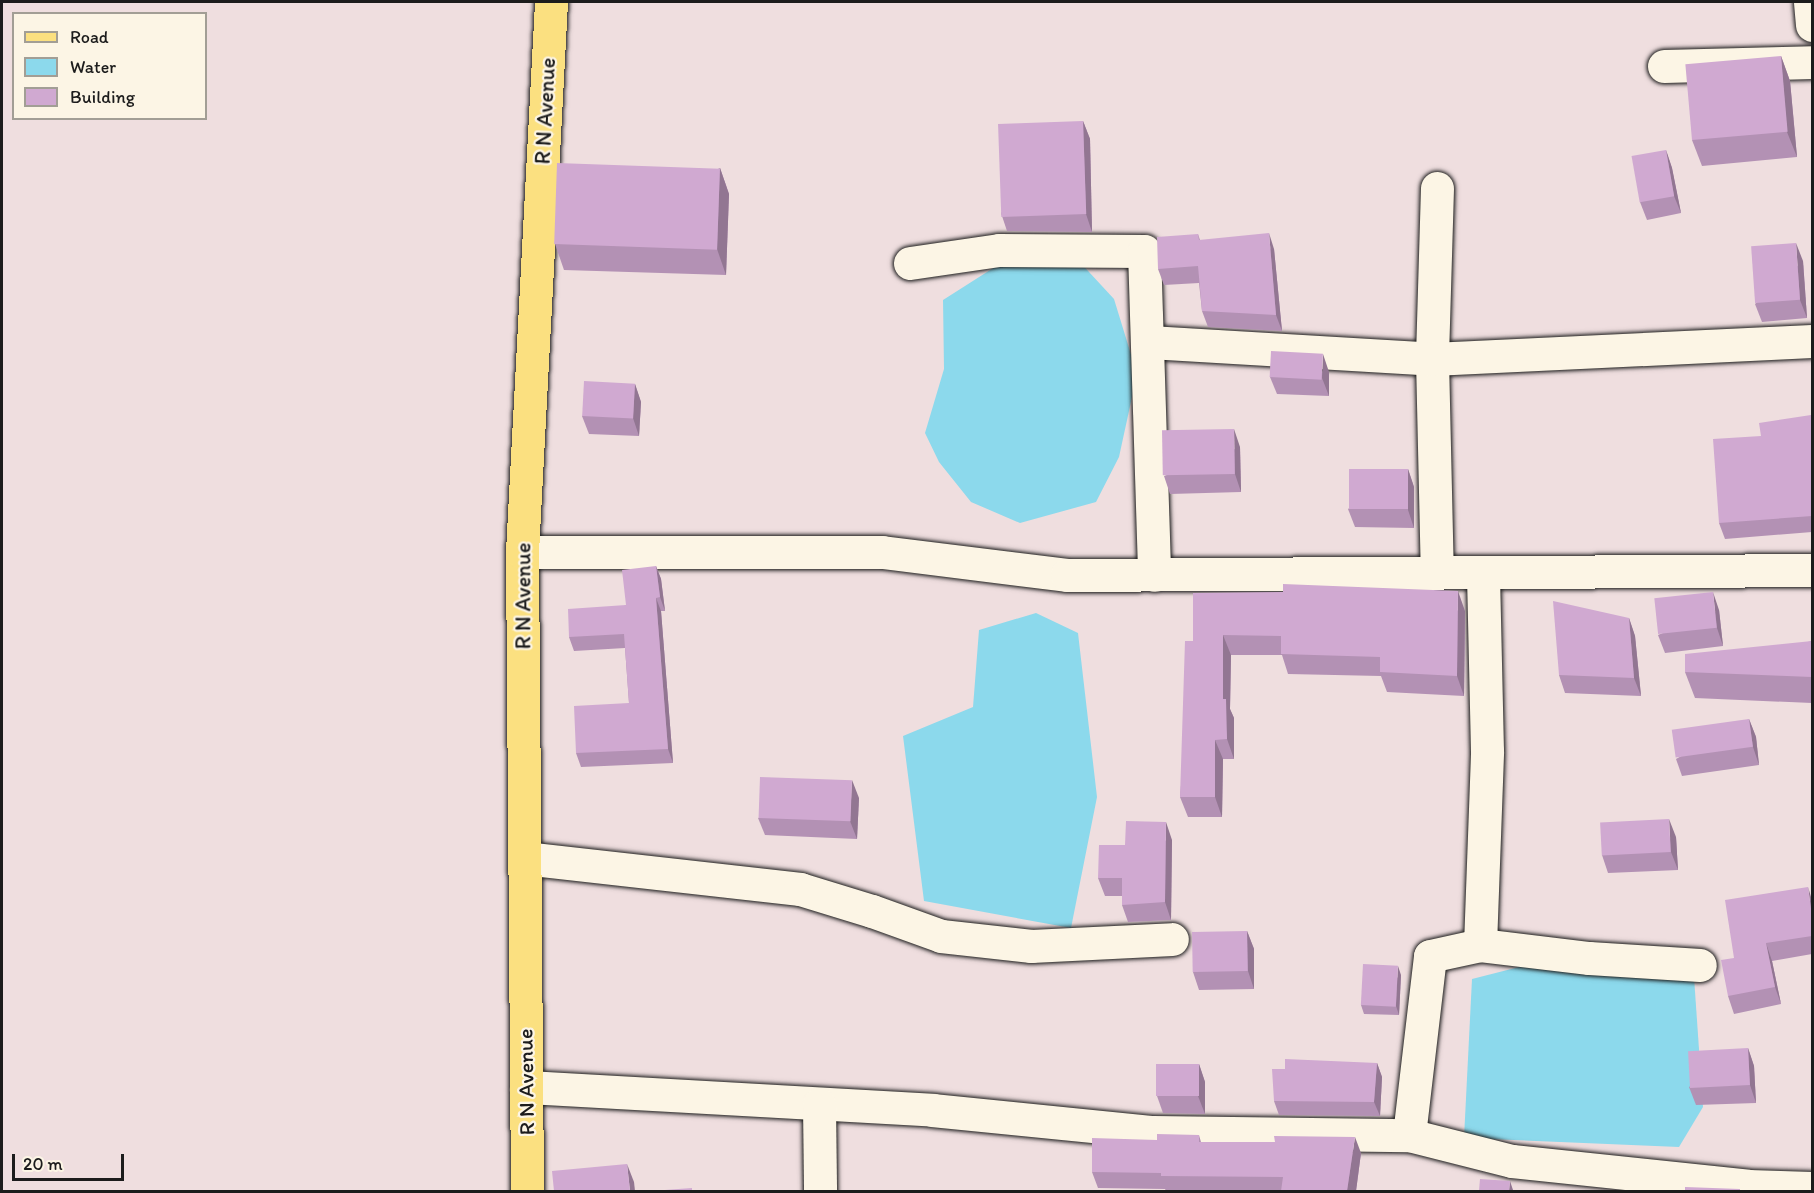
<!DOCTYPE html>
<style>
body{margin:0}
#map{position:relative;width:1814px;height:1193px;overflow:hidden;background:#efdedf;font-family:Itim,sans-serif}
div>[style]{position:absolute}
.water>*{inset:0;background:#8cd9ec}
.roads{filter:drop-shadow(0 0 2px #1c1c1c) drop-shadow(0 0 2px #1c1c1c)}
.minor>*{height:33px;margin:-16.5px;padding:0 16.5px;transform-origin:16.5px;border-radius:16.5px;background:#fcf5e5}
.tertiary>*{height:33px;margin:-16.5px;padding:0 16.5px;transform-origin:16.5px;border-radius:16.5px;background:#fcf5e5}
.primary>*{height:33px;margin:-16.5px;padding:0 16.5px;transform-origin:16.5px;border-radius:16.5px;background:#fbe080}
.wall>*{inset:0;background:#b391b4}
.shaded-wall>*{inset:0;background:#927692}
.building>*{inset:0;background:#d0a9d1;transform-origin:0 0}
span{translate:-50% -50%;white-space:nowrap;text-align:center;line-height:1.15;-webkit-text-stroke:4.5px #fcf5e5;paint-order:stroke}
.street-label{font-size:22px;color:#1c1c1c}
.frame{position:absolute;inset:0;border:3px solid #1c1c1c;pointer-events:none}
.legend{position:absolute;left:12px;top:12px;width:195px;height:108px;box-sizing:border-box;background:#fcf5e5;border:2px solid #a29e95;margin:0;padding:8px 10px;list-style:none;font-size:18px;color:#1c1c1c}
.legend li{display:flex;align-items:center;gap:12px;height:30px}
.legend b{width:30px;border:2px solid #a29e95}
.scale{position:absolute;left:12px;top:1154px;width:112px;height:27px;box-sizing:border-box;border:3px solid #1c1c1c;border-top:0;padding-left:8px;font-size:18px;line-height:21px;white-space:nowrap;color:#1c1c1c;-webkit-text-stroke:4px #fcf5e5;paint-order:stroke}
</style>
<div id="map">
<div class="water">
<i style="clip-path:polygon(1077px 259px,1114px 299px,1137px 374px,1119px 457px,1096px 502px,1020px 523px,971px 502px,939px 462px,925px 433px,944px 369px,943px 300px,998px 265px)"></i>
<i style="clip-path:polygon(1036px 613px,1078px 633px,1097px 797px,1071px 928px,924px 901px,903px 736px,973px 707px,979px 630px)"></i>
<i style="clip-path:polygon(1597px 947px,1694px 977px,1703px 1107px,1679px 1147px,1464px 1138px,1472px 979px)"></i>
</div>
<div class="roads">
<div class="minor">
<i style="left:1810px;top:2px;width:23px;rotate:85deg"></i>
<i style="left:1664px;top:66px;width:148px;rotate:-1.5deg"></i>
<i style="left:1437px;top:188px;width:171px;rotate:91.7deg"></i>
<i style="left:1432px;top:359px;width:214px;rotate:88.7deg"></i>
<i style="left:910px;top:263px;width:90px;rotate:-8.3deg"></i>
<i style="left:999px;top:250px;width:145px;rotate:0.4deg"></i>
<i style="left:1144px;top:251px;width:324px;rotate:88.2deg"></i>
<i style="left:1149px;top:342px;width:284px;rotate:3.4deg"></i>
<i style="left:1432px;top:359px;width:380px;rotate:-2.7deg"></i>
<i style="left:524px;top:858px;width:278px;rotate:6.4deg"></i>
<i style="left:800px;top:889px;width:75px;rotate:17deg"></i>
<i style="left:872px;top:911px;width:73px;rotate:19.9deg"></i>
<i style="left:941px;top:936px;width:91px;rotate:6.3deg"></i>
<i style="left:1031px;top:946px;width:141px;rotate:-2.8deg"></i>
<i style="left:1480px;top:945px;width:110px;rotate:6.8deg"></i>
<i style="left:1589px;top:958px;width:111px;rotate:3.6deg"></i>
<i style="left:526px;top:1087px;width:407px;rotate:3.2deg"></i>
<i style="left:932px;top:1110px;width:222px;rotate:5.7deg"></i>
<i style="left:1153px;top:1132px;width:256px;rotate:0.7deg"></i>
<i style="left:1409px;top:1135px;width:106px;rotate:14.2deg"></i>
<i style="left:1512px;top:1161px;width:237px;rotate:6deg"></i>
<i style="left:1748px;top:1186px;width:64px;rotate:1.8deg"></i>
<i style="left:819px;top:1104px;width:88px;rotate:89.3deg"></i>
<i style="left:1409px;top:1135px;width:180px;rotate:-83.3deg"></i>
<i style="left:1430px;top:956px;width:51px;rotate:-12.4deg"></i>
<i style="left:1480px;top:945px;width:194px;rotate:-87.9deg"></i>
<i style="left:1487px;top:751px;width:178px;rotate:-91.3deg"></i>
</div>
<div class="tertiary">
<i style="left:522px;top:552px;width:360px"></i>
<i style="left:882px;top:552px;width:186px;rotate:7.1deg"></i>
<i style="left:1067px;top:575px;width:745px;rotate:-0.38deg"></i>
</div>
<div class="primary">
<i style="left:527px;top:1192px;width:640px;rotate:-90.45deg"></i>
<i style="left:522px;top:552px;width:551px;rotate:-86.98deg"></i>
</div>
</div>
<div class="wall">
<i style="clip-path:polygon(1781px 56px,1790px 81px,1797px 157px,1702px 166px,1692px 140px)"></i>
<i style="clip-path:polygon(1083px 121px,1090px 139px,1092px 232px,1007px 231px,1001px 213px)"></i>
<i style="clip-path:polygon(1666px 150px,1672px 168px,1681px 213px,1647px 220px,1640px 202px)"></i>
<i style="clip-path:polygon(720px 168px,729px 194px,726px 275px,564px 270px,555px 244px)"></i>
<i style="clip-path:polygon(1198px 234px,1200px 240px,1274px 249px,1282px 331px,1208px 327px,1202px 311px,1199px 283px,1164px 285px,1158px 269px)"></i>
<i style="clip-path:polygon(1803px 261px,1807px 318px,1762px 322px,1755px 304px)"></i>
<i style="clip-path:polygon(1329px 372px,1329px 396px,1277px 394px,1270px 377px)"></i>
<i style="clip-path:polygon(635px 384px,641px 402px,639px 436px,589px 434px,582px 416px)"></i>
<i style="clip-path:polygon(1812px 420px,1812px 532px,1725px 539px,1719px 523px,1761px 436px)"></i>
<i style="clip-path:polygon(1240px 447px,1241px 492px,1170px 494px,1164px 476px)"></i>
<i style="clip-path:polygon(1408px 469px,1414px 487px,1414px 528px,1355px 527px,1348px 509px)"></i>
<i style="clip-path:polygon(656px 566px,661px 579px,665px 611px,661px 611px,673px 763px,581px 767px,576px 753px,629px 703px,625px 648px,574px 651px,569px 637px,626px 605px)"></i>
<i style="clip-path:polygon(1193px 593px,1465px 611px,1464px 696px,1387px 692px,1381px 676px,1288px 674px,1282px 655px,1231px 655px,1230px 709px,1234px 718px,1234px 759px,1223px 759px,1222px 817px,1188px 817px,1180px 797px,1193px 641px)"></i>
<i style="clip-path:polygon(1719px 610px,1723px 646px,1665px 653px,1658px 635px)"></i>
<i style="clip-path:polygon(1629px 618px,1635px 636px,1641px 696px,1565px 693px,1559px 675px)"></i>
<i style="clip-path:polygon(1812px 641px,1812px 703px,1695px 698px,1685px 672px)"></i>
<i style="clip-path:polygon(1749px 719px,1756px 737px,1759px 765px,1682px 776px,1676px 759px)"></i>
<i style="clip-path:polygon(859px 798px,857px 839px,765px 835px,758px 818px)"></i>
<i style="clip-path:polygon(1676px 837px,1678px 870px,1608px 873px,1602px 855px)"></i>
<i style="clip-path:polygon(1172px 840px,1171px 920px,1128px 922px,1122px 905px,1122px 896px,1105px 896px,1098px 878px,1125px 845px)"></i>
<i style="clip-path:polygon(1812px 900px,1812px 954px,1772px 961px,1781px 1004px,1734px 1014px,1728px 996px,1734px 958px)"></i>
<i style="clip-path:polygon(1247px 931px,1254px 949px,1254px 989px,1199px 990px,1193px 972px)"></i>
<i style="clip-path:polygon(1401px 975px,1399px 1015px,1364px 1014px,1361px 1005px)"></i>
<i style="clip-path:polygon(1748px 1048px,1754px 1066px,1756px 1103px,1696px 1105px,1689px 1087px)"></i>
<i style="clip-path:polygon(1377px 1063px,1382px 1077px,1380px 1116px,1279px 1115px,1274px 1101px,1285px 1069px)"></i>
<i style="clip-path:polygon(1199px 1064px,1205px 1082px,1205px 1114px,1163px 1113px,1157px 1096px)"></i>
<i style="clip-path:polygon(1199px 1135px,1201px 1142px,1361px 1153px,1356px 1191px,1166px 1191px,1165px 1189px,1098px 1188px,1092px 1172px,1157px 1140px)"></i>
</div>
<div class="shaded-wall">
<i style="clip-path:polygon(1781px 56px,1790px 81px,1797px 157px,1787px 132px)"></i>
<i style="clip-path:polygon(1083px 121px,1090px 139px,1092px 232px,1086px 214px)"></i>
<i style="clip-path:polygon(1666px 150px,1672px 168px,1681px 213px,1674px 196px)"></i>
<i style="clip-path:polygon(720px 168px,729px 194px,726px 275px,717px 249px)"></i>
<i style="clip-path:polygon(1269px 233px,1274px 249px,1282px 331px,1276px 315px)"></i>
<i style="clip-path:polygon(1796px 243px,1803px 261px,1807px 318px,1800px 300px)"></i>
<i style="clip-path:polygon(1323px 354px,1329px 372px,1329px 396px,1322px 378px)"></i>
<i style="clip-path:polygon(635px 384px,641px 402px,639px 436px,633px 418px)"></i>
<i style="clip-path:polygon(1234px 429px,1240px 447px,1241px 492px,1235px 474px)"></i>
<i style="clip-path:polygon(1408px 469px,1414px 487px,1414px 528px,1408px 510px)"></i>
<i style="clip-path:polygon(656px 566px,661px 579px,665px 611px,660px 597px)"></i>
<i style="clip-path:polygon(1458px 591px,1465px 611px,1464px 696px,1457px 676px)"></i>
<i style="clip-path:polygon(1713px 592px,1719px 610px,1723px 646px,1717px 628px)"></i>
<i style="clip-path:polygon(656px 598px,661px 611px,673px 763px,668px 749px)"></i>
<i style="clip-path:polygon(1629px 618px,1635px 636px,1641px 696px,1634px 678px)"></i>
<i style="clip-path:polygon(1223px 635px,1231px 655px,1230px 709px,1234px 718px,1234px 759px,1227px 739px,1223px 699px)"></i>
<i style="clip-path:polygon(1749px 719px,1756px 737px,1759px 765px,1753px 747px)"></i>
<i style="clip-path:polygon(1215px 740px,1223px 759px,1222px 817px,1215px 797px)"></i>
<i style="clip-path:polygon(852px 780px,859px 798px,857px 839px,850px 821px)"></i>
<i style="clip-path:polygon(1669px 819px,1676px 837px,1678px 870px,1671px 852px)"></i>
<i style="clip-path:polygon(1166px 822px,1172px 840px,1171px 920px,1165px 902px)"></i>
<i style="clip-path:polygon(1808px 887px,1812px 900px,1812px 916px)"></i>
<i style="clip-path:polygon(1247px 931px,1254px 949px,1254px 989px,1248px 971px)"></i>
<i style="clip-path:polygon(1766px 943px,1772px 961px,1781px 1004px,1775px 987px)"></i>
<i style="clip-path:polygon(1398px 966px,1401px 975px,1399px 1015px,1396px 1006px)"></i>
<i style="clip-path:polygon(1748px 1048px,1754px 1066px,1756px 1103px,1750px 1085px)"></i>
<i style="clip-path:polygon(1377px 1063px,1382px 1077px,1380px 1116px,1374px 1102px)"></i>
<i style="clip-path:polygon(1199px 1064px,1205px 1082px,1205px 1114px,1198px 1096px)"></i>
<i style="clip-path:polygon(1355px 1137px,1361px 1153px,1356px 1191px,1347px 1191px)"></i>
<i style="clip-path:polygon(627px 1164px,634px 1182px,635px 1191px,630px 1191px)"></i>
<i style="clip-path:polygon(1510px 1181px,1513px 1190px,1513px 1191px,1509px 1191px)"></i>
</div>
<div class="building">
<i style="left:1781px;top:56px;width:76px;height:96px;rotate:85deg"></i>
<i style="left:1083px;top:121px;width:93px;height:85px;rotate:88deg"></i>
<i style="left:1666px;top:150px;width:47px;height:35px;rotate:80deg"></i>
<i style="left:557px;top:163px;width:163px;height:81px;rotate:2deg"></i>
<i style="clip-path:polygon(1269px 233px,1276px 315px,1202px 311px,1198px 266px,1158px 269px,1157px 237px,1198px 234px,1199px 240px)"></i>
<i style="left:1796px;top:243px;width:57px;height:45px;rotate:86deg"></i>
<i style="left:1271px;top:351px;width:52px;height:26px;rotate:3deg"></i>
<i style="left:584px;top:381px;width:51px;height:35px;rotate:3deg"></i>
<i style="clip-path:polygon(1811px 415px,1812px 429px,1812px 516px,1719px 523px,1713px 439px,1761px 436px,1759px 423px)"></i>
<i style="left:1234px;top:429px;width:45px;height:72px;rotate:89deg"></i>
<i style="left:1349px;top:469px;width:59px;height:40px"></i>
<i style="clip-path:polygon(656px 566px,660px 597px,656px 598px,668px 749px,576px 753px,574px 706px,629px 703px,624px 634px,569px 637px,568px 609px,626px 605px,622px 570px)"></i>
<i style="clip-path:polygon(1283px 584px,1458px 591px,1457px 676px,1380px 672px,1380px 657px,1281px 654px,1281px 636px,1223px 635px,1223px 699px,1226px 699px,1227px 739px,1215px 740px,1215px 797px,1180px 797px,1185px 641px,1193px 641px,1193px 593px,1283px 592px)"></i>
<i style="left:1713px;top:592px;width:36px;height:59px;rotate:84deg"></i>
<i style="clip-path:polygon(1553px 601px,1629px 618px,1634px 678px,1559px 675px)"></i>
<i style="clip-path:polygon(1812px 641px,1812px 677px,1685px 672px,1685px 654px)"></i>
<i style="left:1749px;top:719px;width:28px;height:78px;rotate:82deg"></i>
<i style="left:760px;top:777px;width:92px;height:41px;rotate:2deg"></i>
<i style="left:1669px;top:819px;width:33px;height:69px;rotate:87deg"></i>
<i style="clip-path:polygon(1126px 821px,1166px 822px,1165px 902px,1122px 905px,1122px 878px,1098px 878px,1099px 845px,1125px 845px)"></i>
<i style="clip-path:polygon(1808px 887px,1812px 916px,1812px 936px,1766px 943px,1775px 987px,1728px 996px,1721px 960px,1734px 958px,1725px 900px)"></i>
<i style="left:1247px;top:931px;width:40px;height:55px;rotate:89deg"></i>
<i style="left:1363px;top:964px;width:35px;height:41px;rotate:3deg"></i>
<i style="left:1748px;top:1048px;width:37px;height:60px;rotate:87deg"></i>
<i style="clip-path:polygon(1285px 1059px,1377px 1063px,1374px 1102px,1274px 1101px,1272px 1069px,1285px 1069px)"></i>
<i style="left:1156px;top:1064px;width:43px;height:32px"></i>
<i style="clip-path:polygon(1157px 1134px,1199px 1135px,1199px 1142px,1275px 1142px,1274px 1136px,1355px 1137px,1347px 1191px,1281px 1191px,1283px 1177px,1161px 1176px,1161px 1173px,1092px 1172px,1092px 1138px,1157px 1140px)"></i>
<i style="clip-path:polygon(627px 1164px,630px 1191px,554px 1191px,552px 1171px)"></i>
<i style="clip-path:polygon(1480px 1179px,1510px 1181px,1509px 1191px,1479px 1191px)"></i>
<i style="clip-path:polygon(1685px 1187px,1740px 1189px,1740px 1191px,1685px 1191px)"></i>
<i style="clip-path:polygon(692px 1188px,692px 1191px,651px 1191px)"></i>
</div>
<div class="street-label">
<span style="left:545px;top:111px;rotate:-87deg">R N Avenue</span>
<span style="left:523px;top:596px;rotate:-90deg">R N Avenue</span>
<span style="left:526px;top:1082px;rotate:-91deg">R N Avenue</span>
</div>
<div class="frame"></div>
<ul class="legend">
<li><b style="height:8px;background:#fbe080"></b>Road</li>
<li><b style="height:16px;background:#8cd9ec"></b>Water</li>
<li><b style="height:16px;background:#d0a9d1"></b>Building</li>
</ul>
<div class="scale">20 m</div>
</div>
